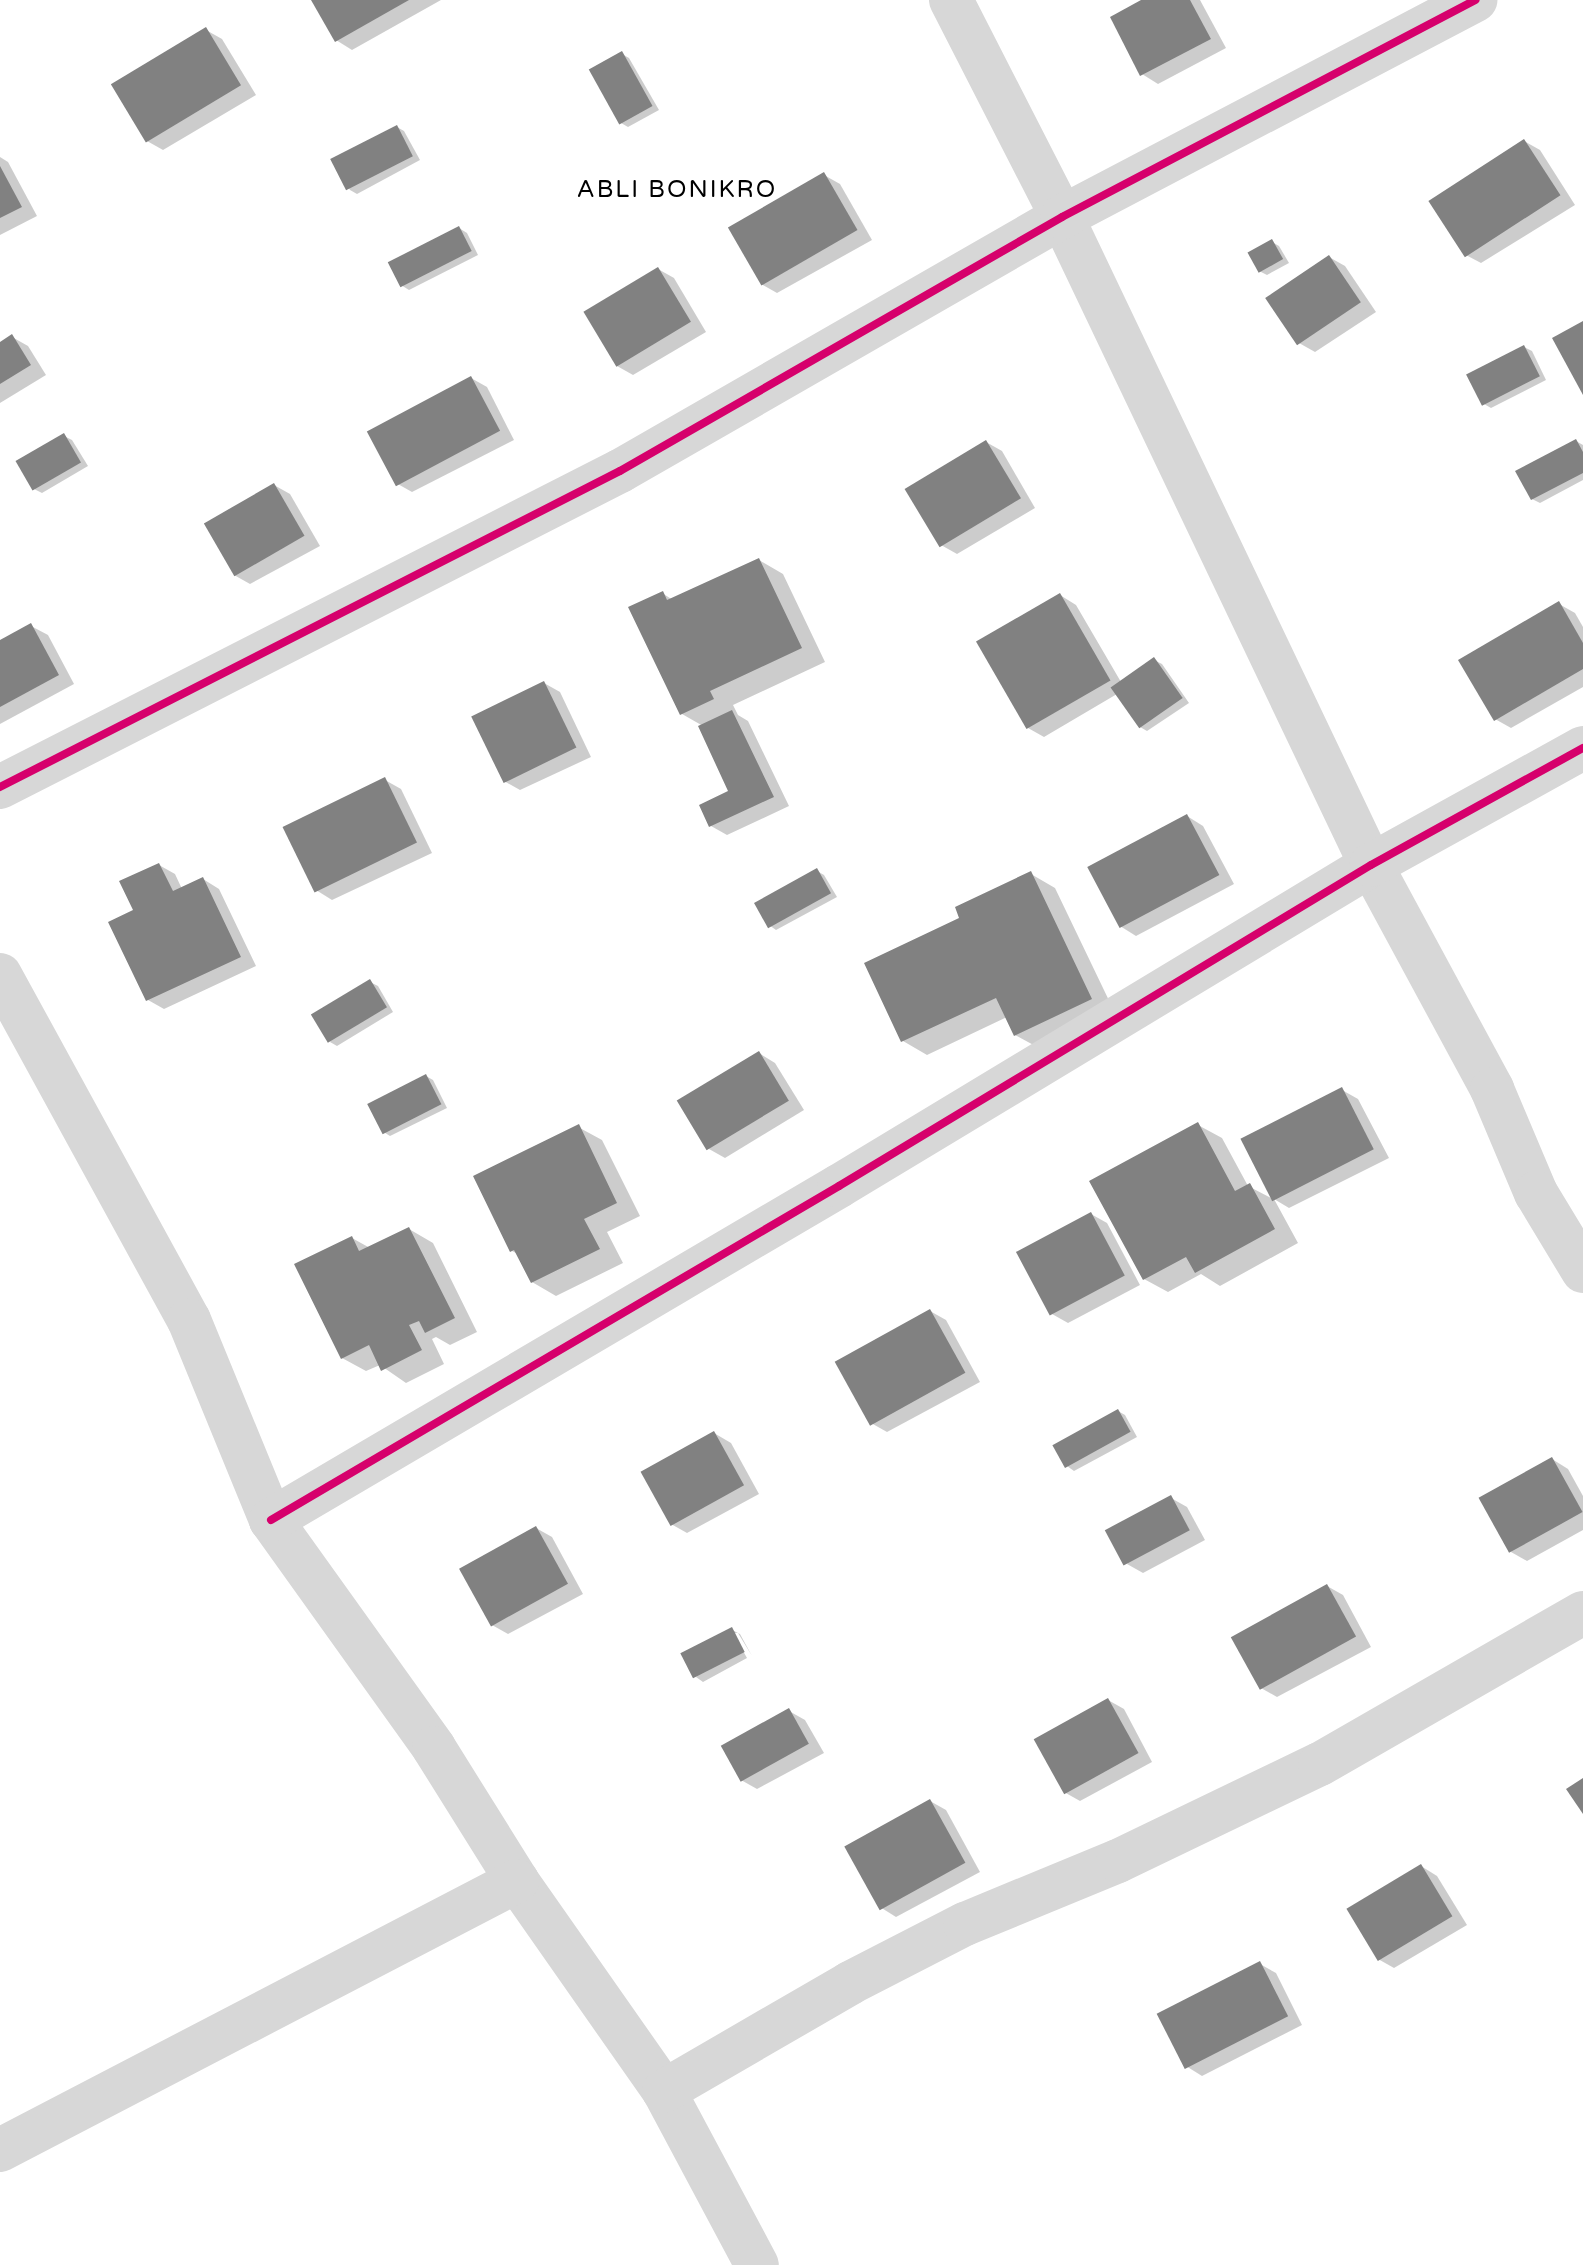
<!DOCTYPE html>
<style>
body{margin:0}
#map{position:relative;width:1583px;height:2265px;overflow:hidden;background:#fff;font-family:"Varela Round",sans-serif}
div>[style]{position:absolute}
.shadow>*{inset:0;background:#0003}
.building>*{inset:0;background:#818181;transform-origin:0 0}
.minor>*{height:44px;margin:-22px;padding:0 22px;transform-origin:22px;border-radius:22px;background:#d7d7d7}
.cycleway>*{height:8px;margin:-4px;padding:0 4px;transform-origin:4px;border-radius:4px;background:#d6006c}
span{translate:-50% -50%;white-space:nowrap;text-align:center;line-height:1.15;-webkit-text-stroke:8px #fff;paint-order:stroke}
.quarter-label{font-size:24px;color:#000;letter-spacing:2px}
</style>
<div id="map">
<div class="shadow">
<i style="clip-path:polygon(313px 0,441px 0,352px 50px,336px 40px)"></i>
<i style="clip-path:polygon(1146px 0,1200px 0,1226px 48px,1158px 84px,1142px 74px)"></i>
<i style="clip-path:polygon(206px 30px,222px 39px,256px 95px,163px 150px,147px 141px)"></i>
<i style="clip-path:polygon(622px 54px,629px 58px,659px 110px,628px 127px,621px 123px)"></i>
<i style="clip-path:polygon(397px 127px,404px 131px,420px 160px,357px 194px,350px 190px,334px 160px)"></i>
<i style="clip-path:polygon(1524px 141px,1540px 150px,1575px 205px,1481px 263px,1464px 254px)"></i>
<i style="clip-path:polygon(0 157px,8px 162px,37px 216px,0 235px)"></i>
<i style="clip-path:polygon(824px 175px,840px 184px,872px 240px,777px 293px,761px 284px)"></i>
<i style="clip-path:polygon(459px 228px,467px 233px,478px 255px,409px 290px,401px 285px)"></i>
<i style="clip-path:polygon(1272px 242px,1279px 246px,1289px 263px,1267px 275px,1259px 271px)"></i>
<i style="clip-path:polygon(1329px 257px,1345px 266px,1376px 312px,1315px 352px,1299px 343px)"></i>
<i style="clip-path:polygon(658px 269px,674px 278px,706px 332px,633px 375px,617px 366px)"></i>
<i style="clip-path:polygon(12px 337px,28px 346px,46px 375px,0 403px,0 344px)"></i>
<i style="clip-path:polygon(1524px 347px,1532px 351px,1546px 380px,1491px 408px,1484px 404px)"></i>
<i style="clip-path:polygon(471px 378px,487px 387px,514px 440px,412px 492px,396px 483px)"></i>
<i style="clip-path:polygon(64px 436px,72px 440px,88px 466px,42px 493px,34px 489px)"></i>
<i style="clip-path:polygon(1576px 441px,1583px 445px,1583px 480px,1540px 503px,1532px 499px)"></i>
<i style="clip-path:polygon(986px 442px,1002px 451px,1035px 508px,957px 554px,941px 545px)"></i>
<i style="clip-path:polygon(274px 485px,290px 494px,320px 546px,250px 584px,234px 575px)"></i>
<i style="clip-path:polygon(759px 560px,783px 574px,825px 662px,733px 705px,738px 715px,748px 721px,789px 806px,727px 835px,711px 826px,731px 792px,703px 726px,682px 714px,662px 593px,673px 600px)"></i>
<i style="clip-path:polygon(1060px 595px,1076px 605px,1121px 682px,1154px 660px,1162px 664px,1189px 703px,1147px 731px,1140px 727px,1117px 694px,1044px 737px,1028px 728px)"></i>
<i style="clip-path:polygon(1559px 604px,1575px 613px,1583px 627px,1583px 687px,1511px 728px,1495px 719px)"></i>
<i style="clip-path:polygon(31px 626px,48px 635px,74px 684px,0 724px,0 642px)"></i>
<i style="clip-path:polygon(544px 683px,560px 692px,591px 757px,520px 790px,504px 781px)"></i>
<i style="clip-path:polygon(385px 780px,401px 789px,432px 853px,332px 900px,316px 890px)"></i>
<i style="clip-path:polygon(1187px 816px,1203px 826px,1234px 884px,1136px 936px,1120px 926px)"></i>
<i style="clip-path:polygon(159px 865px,175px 874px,182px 889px,203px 879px,219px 889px,256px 966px,164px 1009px,148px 1000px,136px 911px)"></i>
<i style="clip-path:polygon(817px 871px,824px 875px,837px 897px,776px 930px,769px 925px)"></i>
<i style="clip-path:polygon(1031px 874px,1055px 888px,1115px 1013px,1039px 1048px,1015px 1035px,1007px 1017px,927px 1055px,903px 1041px,962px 919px)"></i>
<i style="clip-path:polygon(370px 982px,378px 986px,393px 1012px,337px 1046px,330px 1042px)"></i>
<i style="clip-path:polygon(759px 1053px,775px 1063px,804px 1110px,725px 1158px,709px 1149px)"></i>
<i style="clip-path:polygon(426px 1076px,433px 1080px,447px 1108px,390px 1136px,382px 1131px)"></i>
<i style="clip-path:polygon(1342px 1090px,1358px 1099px,1389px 1158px,1289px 1208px,1274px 1199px,1298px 1243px,1220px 1286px,1201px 1274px,1168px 1292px,1144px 1279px,1198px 1125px,1222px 1138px,1248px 1186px,1273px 1199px)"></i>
<i style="clip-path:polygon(578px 1127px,602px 1140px,640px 1216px,607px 1232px,623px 1263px,556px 1296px,532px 1282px,518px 1254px,512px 1251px)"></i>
<i style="clip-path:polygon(1091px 1214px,1107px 1223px,1140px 1285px,1068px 1323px,1052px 1314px)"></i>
<i style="clip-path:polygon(409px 1229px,433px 1243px,477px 1332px,450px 1345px,436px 1337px,432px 1339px,444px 1364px,406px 1383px,380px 1365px,366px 1371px,342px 1358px,352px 1238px,370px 1248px)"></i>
<i style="clip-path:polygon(930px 1311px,946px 1320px,980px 1382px,887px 1432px,871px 1423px)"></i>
<i style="clip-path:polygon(1118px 1411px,1125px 1415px,1137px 1437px,1074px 1471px,1067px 1466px)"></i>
<i style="clip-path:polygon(714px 1433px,731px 1443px,759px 1494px,687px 1533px,671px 1524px)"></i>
<i style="clip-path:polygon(1552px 1459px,1568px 1469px,1583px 1496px,1583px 1530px,1527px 1561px,1511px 1552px)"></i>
<i style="clip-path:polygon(1171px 1498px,1187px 1507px,1205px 1540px,1143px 1573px,1127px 1564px)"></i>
<i style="clip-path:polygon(536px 1528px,552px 1537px,583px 1594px,508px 1634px,492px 1625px)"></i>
<i style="clip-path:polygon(1327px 1586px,1343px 1595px,1371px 1647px,1277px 1697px,1261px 1688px)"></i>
<i style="clip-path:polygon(732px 1630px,740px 1634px,752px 1656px,738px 1633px,733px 1633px,747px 1658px,703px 1682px,696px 1677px)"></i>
<i style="clip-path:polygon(1108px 1700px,1124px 1709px,1152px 1762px,1080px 1801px,1064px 1792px)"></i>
<i style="clip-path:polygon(789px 1711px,805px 1720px,824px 1753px,757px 1789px,741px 1780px)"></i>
<i style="clip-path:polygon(930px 1801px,946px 1810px,980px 1872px,896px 1917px,880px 1907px)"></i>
<i style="clip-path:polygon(1421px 1866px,1437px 1876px,1467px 1925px,1394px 1968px,1378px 1959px)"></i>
<i style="clip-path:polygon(1260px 1964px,1276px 1973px,1302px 2025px,1202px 2076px,1186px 2066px)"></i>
</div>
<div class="building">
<i style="clip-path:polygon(311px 0,409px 0,335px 42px)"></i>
<i style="clip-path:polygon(1141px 0,1190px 0,1211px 39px,1140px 76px,1110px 17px)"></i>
<i style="left:206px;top:27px;width:68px;height:111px;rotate:59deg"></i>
<i style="left:622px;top:51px;width:63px;height:38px;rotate:61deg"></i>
<i style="left:397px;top:125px;width:35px;height:75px;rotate:63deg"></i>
<i style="left:1524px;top:139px;width:67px;height:114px;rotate:57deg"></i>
<i style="clip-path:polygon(0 166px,22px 207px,0 218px)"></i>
<i style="left:824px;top:172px;width:67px;height:111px;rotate:60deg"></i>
<i style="left:459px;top:226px;width:28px;height:80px;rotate:63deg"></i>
<i style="left:1272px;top:239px;width:23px;height:28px;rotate:61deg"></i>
<i style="left:1329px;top:255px;width:57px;height:77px;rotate:56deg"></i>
<i style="left:658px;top:267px;width:64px;height:87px;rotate:59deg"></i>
<i style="clip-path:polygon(1583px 321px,1583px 395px,1552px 338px)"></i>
<i style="clip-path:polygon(12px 334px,31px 365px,0 384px,0 342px)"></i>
<i style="left:1524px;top:345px;width:35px;height:65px;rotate:63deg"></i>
<i style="left:471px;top:376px;width:62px;height:118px;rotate:62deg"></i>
<i style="left:64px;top:433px;width:34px;height:56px;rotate:60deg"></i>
<i style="clip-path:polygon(1576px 439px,1583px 452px,1583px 473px,1531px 500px,1515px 471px)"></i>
<i style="left:986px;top:440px;width:68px;height:95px;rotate:59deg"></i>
<i style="left:274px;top:483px;width:61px;height:81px;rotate:60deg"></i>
<i style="clip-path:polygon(759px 558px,802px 648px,710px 691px,714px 699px,680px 715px,628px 607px,663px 591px,667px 600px)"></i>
<i style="left:1060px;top:593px;width:101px;height:97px;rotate:60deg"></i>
<i style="clip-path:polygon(1559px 601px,1583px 643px,1583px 669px,1494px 721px,1458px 660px)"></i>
<i style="clip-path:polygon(31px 623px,59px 675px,0 707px,0 640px)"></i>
<i style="left:1154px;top:657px;width:50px;height:53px;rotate:55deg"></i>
<i style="left:544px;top:681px;width:74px;height:81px;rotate:64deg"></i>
<i style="clip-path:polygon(732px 710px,774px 797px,709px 827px,699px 805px,728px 791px,698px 726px)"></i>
<i style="left:385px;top:777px;width:73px;height:114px;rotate:64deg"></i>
<i style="left:1187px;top:814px;width:69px;height:113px;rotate:62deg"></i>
<i style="clip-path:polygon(159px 863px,173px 891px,203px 877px,241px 957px,146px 1001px,108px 922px,133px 910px,119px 881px)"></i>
<i style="left:817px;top:868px;width:29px;height:72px;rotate:61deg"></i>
<i style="clip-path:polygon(1031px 871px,1092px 999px,1014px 1036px,996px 998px,901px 1042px,864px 963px,959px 918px,955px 907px)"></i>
<i style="left:370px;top:979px;width:33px;height:69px;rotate:59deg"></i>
<i style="left:759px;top:1051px;width:58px;height:96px;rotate:59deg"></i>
<i style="left:426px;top:1074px;width:34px;height:66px;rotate:63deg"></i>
<i style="left:1342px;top:1087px;width:70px;height:114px;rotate:63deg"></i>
<i style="clip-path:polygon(1198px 1122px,1235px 1191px,1250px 1183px,1275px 1229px,1195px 1273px,1186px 1257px,1143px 1280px,1089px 1181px)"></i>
<i style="clip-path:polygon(579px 1124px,617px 1203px,584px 1219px,600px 1249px,531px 1283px,514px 1250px,510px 1252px,473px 1176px)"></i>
<i style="left:1091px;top:1212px;width:72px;height:85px;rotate:62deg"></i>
<i style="clip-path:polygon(409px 1227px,455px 1318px,425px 1333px,419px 1321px,409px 1325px,422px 1350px,381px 1371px,369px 1345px,341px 1359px,294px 1264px,352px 1236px,359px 1251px)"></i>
<i style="left:930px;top:1309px;width:73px;height:109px;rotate:61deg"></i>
<i style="left:1118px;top:1409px;width:26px;height:75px;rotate:61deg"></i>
<i style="left:714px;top:1431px;width:62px;height:84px;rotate:61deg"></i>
<i style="left:1552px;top:1457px;width:63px;height:84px;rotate:61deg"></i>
<i style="left:1171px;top:1495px;width:40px;height:75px;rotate:62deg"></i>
<i style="left:536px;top:1526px;width:66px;height:88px;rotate:61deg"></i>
<i style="left:1327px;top:1584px;width:60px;height:110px;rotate:61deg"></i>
<i style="left:732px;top:1627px;width:28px;height:58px;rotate:63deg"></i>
<i style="left:1108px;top:1698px;width:63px;height:85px;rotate:61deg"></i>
<i style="left:789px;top:1708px;width:41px;height:78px;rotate:61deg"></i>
<i style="clip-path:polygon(1583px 1778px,1583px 1814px,1566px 1789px)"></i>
<i style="left:930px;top:1799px;width:73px;height:98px;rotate:61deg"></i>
<i style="left:1421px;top:1864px;width:61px;height:87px;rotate:59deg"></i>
<i style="left:1260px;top:1961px;width:62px;height:116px;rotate:63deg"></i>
</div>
<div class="minor">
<i style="left:951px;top:0;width:244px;rotate:62.9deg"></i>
<i style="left:1062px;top:217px;width:718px;rotate:64.51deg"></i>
<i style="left:1371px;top:865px;width:255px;rotate:61.6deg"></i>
<i style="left:1492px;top:1089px;width:113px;rotate:67.1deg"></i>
<i style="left:1536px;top:1193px;width:91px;rotate:58.9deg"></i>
<i style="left:0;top:787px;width:696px;rotate:-27.01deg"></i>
<i style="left:620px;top:471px;width:510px;rotate:-29.88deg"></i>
<i style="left:1062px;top:217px;width:467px;rotate:-27.7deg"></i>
<i style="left:0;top:975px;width:393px;rotate:61.3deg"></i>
<i style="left:189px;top:1320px;width:216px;rotate:67.7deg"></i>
<i style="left:271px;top:1520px;width:280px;rotate:54.4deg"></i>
<i style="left:434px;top:1748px;width:157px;rotate:58deg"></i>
<i style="left:517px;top:1881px;width:256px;rotate:55deg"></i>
<i style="left:664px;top:2091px;width:197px;rotate:61.9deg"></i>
<i style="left:271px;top:1520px;width:659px;rotate:-30.46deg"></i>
<i style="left:839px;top:1186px;width:621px;rotate:-31.11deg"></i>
<i style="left:1371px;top:865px;width:242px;rotate:-28.9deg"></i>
<i style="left:664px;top:2091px;width:215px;rotate:-30.1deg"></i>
<i style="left:850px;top:1983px;width:129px;rotate:-27.2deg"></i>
<i style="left:965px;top:1924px;width:165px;rotate:-22.4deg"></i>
<i style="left:1118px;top:1861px;width:224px;rotate:-25.7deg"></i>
<i style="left:1320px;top:1764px;width:303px;rotate:-29.9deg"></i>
<i style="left:0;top:2150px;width:583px;rotate:-27.49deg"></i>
</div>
<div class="cycleway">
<i style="left:0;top:787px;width:696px;rotate:-27.01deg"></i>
<i style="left:620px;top:471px;width:510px;rotate:-29.88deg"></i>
<i style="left:1062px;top:217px;width:467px;rotate:-27.7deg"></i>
<i style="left:271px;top:1520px;width:659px;rotate:-30.46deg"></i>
<i style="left:839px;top:1186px;width:621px;rotate:-31.11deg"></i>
<i style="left:1371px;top:865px;width:242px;rotate:-28.9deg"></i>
</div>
<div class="quarter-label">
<span style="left:677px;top:190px">ABLI BONIKRO</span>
</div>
</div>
